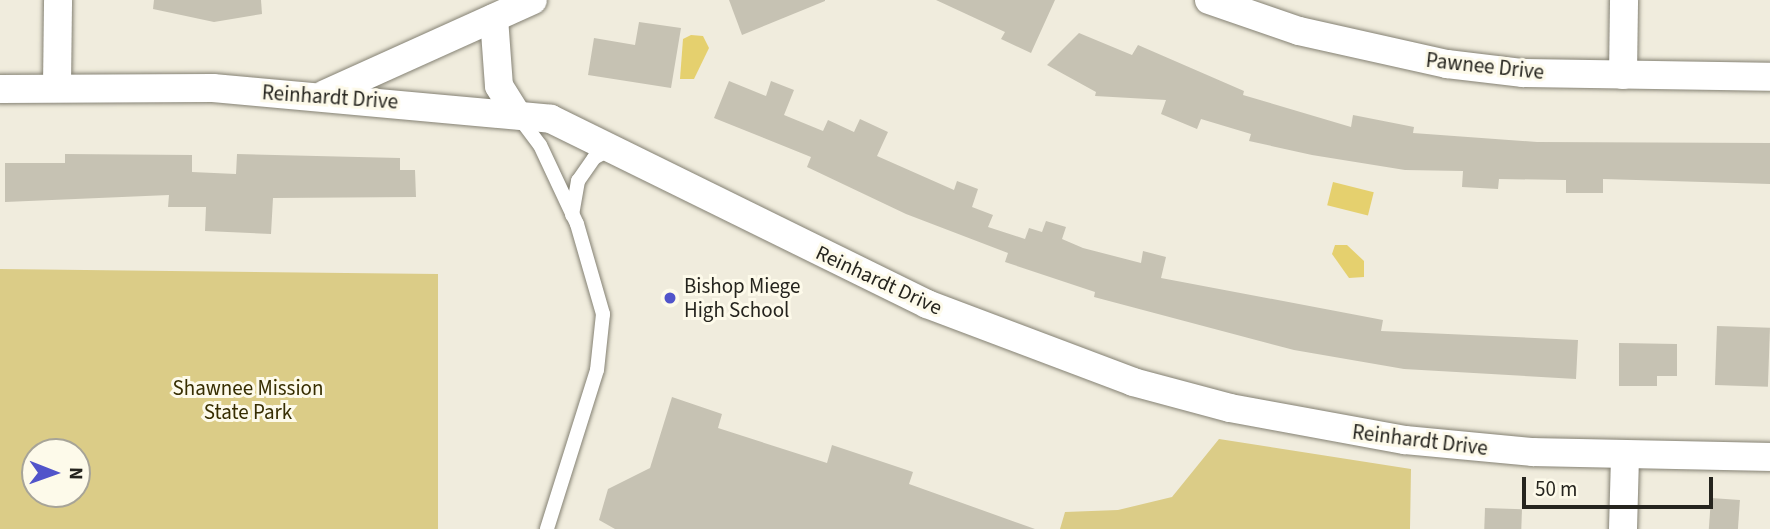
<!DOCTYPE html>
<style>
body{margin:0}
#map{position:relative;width:1770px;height:529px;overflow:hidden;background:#f0ecdd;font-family:"Source Sans 3",sans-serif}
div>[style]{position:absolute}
.green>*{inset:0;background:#dbcc87}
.water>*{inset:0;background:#e5d06e;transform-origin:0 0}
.building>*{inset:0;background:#c6c2b3;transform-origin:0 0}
.roads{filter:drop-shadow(0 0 2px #848173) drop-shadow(0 0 2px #848173)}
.service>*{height:14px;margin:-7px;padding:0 7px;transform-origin:7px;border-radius:7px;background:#fff}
.minor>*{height:28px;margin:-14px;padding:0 14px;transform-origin:14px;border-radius:14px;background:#fff}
.dots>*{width:19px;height:19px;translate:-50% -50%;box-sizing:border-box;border:4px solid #fdfaea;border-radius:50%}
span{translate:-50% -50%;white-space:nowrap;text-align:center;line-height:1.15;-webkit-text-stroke:6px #fdfaea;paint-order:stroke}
.street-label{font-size:21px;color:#25241e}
.poi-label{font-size:21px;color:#25241e}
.left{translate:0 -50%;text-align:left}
.park-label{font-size:21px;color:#372e02}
.north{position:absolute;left:21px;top:438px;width:70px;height:70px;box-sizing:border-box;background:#fdfaea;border:2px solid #a7a498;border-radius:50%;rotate:91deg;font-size:19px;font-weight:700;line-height:28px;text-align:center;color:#25241e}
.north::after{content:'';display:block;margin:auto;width:24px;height:32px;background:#5154ca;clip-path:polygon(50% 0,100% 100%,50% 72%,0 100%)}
.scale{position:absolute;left:1522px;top:477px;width:191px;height:32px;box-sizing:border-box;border:4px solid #25241e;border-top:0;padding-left:9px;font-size:21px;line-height:24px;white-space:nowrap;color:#25241e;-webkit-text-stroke:5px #fdfaea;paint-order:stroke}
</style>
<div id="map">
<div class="green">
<i style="clip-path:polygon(evenodd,0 269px,438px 274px,438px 529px,0 529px,0 269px,77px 452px,77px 494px,35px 494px,35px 452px,77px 452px)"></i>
<i style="clip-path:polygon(1219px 439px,1411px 469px,1410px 529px,1060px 529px,1065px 512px,1118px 510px,1172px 497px)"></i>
</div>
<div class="water">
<i style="clip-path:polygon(691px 35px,703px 36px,709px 48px,694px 79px,680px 79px,683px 39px)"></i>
<i style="left:1333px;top:182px;width:42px;height:24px;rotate:14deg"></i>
<i style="clip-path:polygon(1335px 245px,1347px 245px,1364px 261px,1364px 277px,1349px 278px,1332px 254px)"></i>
</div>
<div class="building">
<i style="clip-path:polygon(154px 0,261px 0,262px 14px,214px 22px,153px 9px)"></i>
<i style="clip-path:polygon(729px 0,825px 0,825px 1px,742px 35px)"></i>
<i style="clip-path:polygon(936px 0,1055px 0,1031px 53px,1001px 39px,1005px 32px)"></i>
<i style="clip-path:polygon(639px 22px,681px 28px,671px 88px,588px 75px,594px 38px,635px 45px)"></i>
<i style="clip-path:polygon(1079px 33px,1132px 55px,1138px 45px,1244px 91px,1243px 95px,1351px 127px,1353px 115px,1414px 127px,1413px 133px,1537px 142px,1770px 143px,1770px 184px,1603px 179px,1603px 193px,1566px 193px,1566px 180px,1499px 179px,1498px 189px,1462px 187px,1463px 171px,1405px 170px,1312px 155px,1249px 141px,1251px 134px,1201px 119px,1197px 129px,1161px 114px,1166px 100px,1095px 96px,1096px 92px,1047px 65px)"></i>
<i style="clip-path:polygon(729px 81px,766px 96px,771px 81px,794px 90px,784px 115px,823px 131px,828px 120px,854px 132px,860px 119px,888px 132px,877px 156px,954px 190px,957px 181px,978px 189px,972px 207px,993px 215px,988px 227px,1025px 239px,1029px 228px,1042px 232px,1046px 221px,1066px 227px,1062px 239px,1083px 248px,1141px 263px,1143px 251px,1166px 257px,1161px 278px,1383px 320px,1381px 331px,1578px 340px,1576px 379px,1404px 369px,1294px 350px,1094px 297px,1095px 292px,1005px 262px,1008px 253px,906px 214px,807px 167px,811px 157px,714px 118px)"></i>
<i style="clip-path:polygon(65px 154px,192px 155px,192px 172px,236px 174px,237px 154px,400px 158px,400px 170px,415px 170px,416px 197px,273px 198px,271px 234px,205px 231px,206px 207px,168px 207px,169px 195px,5px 202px,5px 163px,65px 163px)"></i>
<i style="left:1717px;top:326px;width:53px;height:59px;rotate:2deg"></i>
<i style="clip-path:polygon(1619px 343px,1677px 344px,1677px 376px,1657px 376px,1657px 386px,1619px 386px)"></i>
<i style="clip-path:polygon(672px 397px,722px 414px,718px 428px,827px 463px,832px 445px,913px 472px,909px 484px,1035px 529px,615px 529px,599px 520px,608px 489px,650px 468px)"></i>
<i style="left:1711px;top:498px;width:29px;height:31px;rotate:4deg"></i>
<i style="left:1485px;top:508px;width:37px;height:21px;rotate:2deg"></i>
</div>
<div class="roads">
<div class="service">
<i style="left:518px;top:116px;width:36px;rotate:53deg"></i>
<i style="left:540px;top:145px;width:87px;rotate:64.9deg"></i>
<i style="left:577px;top:224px;width:94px;rotate:73.9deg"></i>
<i style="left:603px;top:314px;width:56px;rotate:96.1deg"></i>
<i style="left:597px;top:370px;width:167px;rotate:107.5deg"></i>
<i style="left:572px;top:215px;width:35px;rotate:-80deg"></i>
<i style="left:578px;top:181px;width:28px;rotate:-55deg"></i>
<i style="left:594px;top:158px;width:21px;rotate:-29deg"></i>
</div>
<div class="minor">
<i style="left:1209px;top:0;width:95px;rotate:19deg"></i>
<i style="left:1299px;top:31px;width:152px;rotate:12.6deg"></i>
<i style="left:1447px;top:64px;width:77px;rotate:6.8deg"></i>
<i style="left:1523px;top:73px;width:247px;rotate:0.9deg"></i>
<i style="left:494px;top:18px;width:68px;rotate:85.8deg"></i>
<i style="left:499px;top:86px;width:31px;rotate:58deg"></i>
<i style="left:1623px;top:75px;width:75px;rotate:-89.2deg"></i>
<i style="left:57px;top:86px;width:86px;rotate:-89.3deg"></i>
<i style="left:0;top:89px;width:213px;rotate:-0.3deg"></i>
<i style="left:213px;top:88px;width:339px;rotate:5.2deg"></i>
<i style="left:551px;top:119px;width:419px;rotate:26.2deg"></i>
<i style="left:927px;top:304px;width:220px;rotate:20.7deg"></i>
<i style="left:1133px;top:382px;width:100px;rotate:15deg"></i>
<i style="left:1230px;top:408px;width:178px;rotate:10.4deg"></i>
<i style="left:1405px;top:440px;width:129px;rotate:5.4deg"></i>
<i style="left:1533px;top:452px;width:237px;rotate:1.2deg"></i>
<i style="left:325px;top:94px;width:228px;rotate:-24.3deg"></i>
<i style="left:1623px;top:529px;width:73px;rotate:-88.4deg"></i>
</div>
</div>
<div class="dots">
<i style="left:670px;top:298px;background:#5154ca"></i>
</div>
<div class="street-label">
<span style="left:1485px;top:66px;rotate:6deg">Pawnee Drive</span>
<span style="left:330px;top:97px;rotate:4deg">Reinhardt Drive</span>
<span style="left:879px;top:280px;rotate:25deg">Reinhardt Drive</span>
<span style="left:1420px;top:440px;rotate:7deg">Reinhardt Drive</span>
</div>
<div class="poi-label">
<span class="left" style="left:684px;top:298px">Bishop Miege<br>High School</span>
</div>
<div class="park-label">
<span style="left:248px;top:400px">Shawnee Mission<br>State Park</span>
</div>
<div class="north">N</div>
<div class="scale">50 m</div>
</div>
